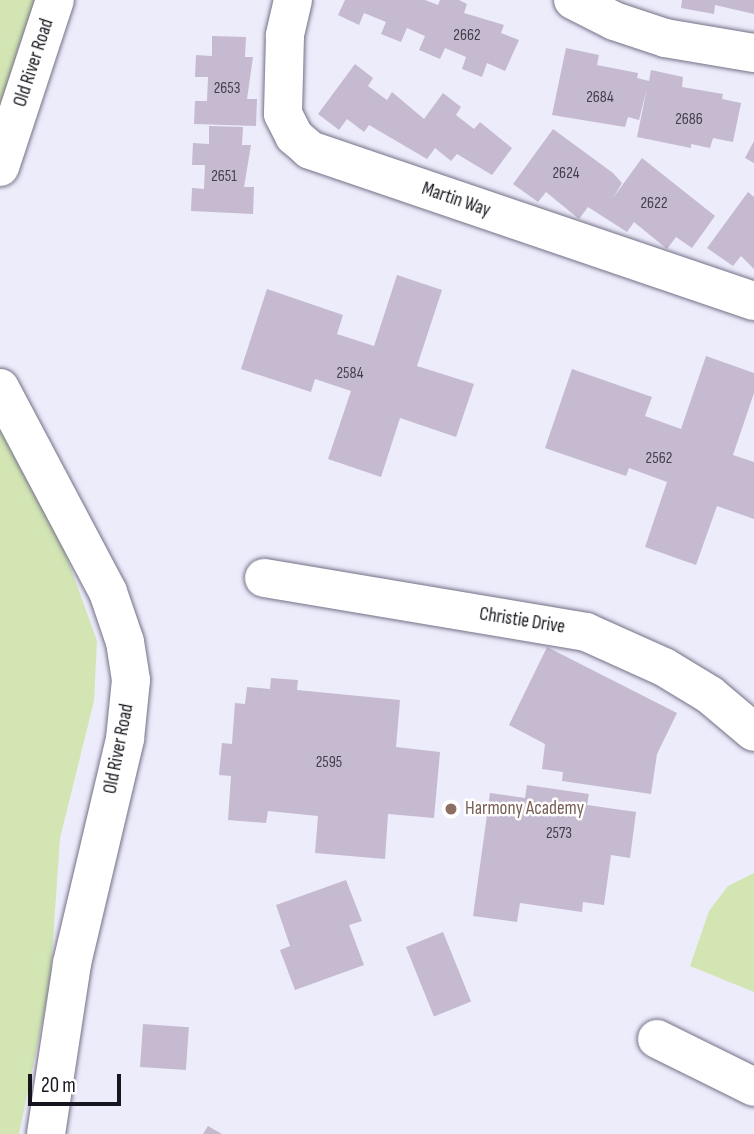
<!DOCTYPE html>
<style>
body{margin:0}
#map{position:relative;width:754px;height:1134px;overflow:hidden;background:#edecfb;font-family:"Sofia Sans Condensed",sans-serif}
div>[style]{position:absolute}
.green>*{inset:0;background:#d2e5b3}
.building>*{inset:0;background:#c5bad0;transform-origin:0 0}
.roads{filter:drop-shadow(0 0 2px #737187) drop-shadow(0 0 2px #737187)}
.minor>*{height:38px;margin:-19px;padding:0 19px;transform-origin:19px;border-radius:19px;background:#fff}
.dots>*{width:19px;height:19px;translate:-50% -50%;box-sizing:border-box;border:4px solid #fff;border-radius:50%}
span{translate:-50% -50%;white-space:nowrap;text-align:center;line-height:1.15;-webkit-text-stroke:5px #fff;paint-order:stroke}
.number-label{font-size:16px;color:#423f4a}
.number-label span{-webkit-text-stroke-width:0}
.street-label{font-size:19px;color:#17161e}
.education-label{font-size:19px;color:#785e54}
.left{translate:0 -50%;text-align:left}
.scale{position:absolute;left:28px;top:1074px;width:93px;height:32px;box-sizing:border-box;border:4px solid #17161e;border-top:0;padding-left:9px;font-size:21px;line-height:24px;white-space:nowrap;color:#17161e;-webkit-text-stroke:5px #fff;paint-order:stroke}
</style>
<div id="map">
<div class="green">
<i style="clip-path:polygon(0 0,41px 0,0 116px)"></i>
<i style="clip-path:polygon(0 426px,52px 516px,97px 641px,94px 701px,60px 838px,50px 984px,19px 1134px,0 1134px)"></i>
<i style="clip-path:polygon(754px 873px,754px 992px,690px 966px,709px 911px,728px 886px)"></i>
</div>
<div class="building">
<i style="clip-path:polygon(345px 0,425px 0,438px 5px,440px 0,459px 0,467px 4px,464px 13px,504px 25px,501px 33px,519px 40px,505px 71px,487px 63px,482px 77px,462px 69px,466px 57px,445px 48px,440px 59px,419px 50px,425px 36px,407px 28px,401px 42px,381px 34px,386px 22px,364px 13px,359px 25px,338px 15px)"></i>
<i style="clip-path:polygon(682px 0,754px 0,754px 14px,715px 5px,714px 14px,681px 8px)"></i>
<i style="clip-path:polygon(212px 36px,246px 37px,245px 57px,253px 57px,247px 99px,257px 99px,256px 126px,194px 124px,195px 101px,207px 101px,208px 77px,195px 77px,196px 55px,212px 56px)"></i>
<i style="clip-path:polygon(566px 48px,599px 55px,597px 65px,638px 73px,637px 78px,649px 81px,651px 70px,683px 77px,682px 87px,723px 94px,722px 99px,741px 103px,733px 142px,713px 138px,710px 148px,691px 144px,691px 148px,637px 137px,647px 88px,639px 120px,628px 117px,625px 127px,552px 115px)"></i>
<i style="clip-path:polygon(355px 64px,373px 78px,368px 86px,387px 100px,392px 92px,424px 119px,443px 93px,461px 107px,456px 115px,474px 129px,480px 122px,512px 148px,492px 175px,457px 154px,451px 161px,435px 148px,427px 159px,369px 125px,364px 132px,347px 119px,339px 130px,318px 114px)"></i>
<i style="clip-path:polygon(209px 126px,243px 127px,242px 145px,251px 145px,244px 187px,254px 187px,253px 214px,191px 211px,192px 188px,204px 189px,205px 165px,192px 165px,193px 143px,209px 144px)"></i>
<i style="clip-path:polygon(553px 129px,613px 173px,622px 183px,613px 198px,642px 158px,715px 216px,692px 248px,676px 237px,667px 249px,634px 222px,627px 232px,588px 207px,579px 219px,546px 192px,538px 202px,513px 184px)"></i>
<i style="clip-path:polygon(754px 141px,754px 163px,745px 158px)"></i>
<i style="clip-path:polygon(748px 192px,754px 197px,754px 269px,741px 256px,733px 266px,707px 248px)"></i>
<i style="clip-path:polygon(397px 275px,442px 290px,417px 366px,474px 384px,456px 437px,400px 418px,381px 477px,328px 459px,351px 391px,315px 379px,311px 392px,241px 369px,267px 289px,343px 315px,337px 334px,374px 346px)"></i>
<i style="clip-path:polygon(706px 356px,754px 373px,754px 393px,733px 455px,754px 462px,754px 519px,717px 506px,696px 565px,645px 547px,667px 482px,629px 468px,626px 476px,545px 448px,572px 369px,652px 397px,645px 416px,681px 429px)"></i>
<i style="clip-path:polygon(547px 647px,677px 713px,657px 754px,651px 794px,562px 781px,563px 772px,542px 769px,545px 744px,509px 725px)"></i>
<i style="clip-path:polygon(271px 678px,298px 680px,297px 690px,400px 700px,396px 747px,440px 752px,434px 818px,388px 814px,385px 859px,315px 853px,318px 816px,268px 811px,266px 823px,228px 820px,231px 776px,219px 775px,222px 743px,232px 744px,235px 703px,245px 704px,247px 687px,270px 689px)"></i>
<i style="clip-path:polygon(527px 785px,589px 794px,587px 805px,636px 812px,630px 858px,611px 855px,604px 905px,583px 902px,582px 912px,520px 903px,517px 922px,473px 916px,490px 793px,525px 798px)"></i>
<i style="clip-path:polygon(346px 880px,362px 921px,349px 925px,364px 965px,295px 990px,280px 950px,290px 946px,276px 905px)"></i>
<i style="left:443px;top:932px;width:75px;height:40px;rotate:68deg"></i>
<i style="left:143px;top:1024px;width:46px;height:43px;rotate:4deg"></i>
<i style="clip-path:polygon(208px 1126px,222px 1134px,203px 1134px)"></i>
</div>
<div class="roads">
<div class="minor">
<i style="left:293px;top:0;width:37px;rotate:103deg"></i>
<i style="left:285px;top:36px;width:78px;rotate:91.5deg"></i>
<i style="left:283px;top:114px;width:25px;rotate:63deg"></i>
<i style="left:294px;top:136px;width:21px;rotate:41deg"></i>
<i style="left:310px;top:150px;width:469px;rotate:18.8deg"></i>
<i style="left:573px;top:0;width:46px;rotate:27.1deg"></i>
<i style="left:614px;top:21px;width:54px;rotate:18.4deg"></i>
<i style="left:665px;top:38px;width:90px;rotate:9.6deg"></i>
<i style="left:0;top:167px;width:176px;rotate:-71.8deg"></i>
<i style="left:0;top:388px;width:231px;rotate:62.1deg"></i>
<i style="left:108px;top:592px;width:53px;rotate:71.2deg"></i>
<i style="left:125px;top:642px;width:38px;rotate:81deg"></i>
<i style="left:131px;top:680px;width:59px;rotate:95.8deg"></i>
<i style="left:125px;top:739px;width:231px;rotate:103.3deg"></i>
<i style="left:72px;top:964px;width:172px;rotate:98.7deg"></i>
<i style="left:264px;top:578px;width:326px;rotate:9.5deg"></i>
<i style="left:586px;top:632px;width:85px;rotate:24.2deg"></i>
<i style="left:664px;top:667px;width:54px;rotate:31.3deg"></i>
<i style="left:710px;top:695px;width:57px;rotate:40.1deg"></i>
<i style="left:657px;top:1039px;width:108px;rotate:26.3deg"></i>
</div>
</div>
<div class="dots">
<i style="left:451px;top:809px;background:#8d6e63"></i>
</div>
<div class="number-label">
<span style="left:467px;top:36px">2662</span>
<span style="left:227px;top:89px">2653</span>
<span style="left:600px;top:98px">2684</span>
<span style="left:689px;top:120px">2686</span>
<span style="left:566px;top:174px">2624</span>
<span style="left:224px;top:177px">2651</span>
<span style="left:654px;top:204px">2622</span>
<span style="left:350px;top:374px">2584</span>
<span style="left:659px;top:459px">2562</span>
<span style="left:329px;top:763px">2595</span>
<span style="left:559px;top:834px">2573</span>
</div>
<div class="street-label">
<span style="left:34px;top:63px;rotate:-72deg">Old River Road</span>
<span style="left:456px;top:200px;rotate:19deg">Martin Way</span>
<span style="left:522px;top:621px;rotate:9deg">Christie Drive</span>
<span style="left:119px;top:749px;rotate:-79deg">Old River Road</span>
</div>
<div class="education-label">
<span class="left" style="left:465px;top:809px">Harmony Academy</span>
</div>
<div class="scale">20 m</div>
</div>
